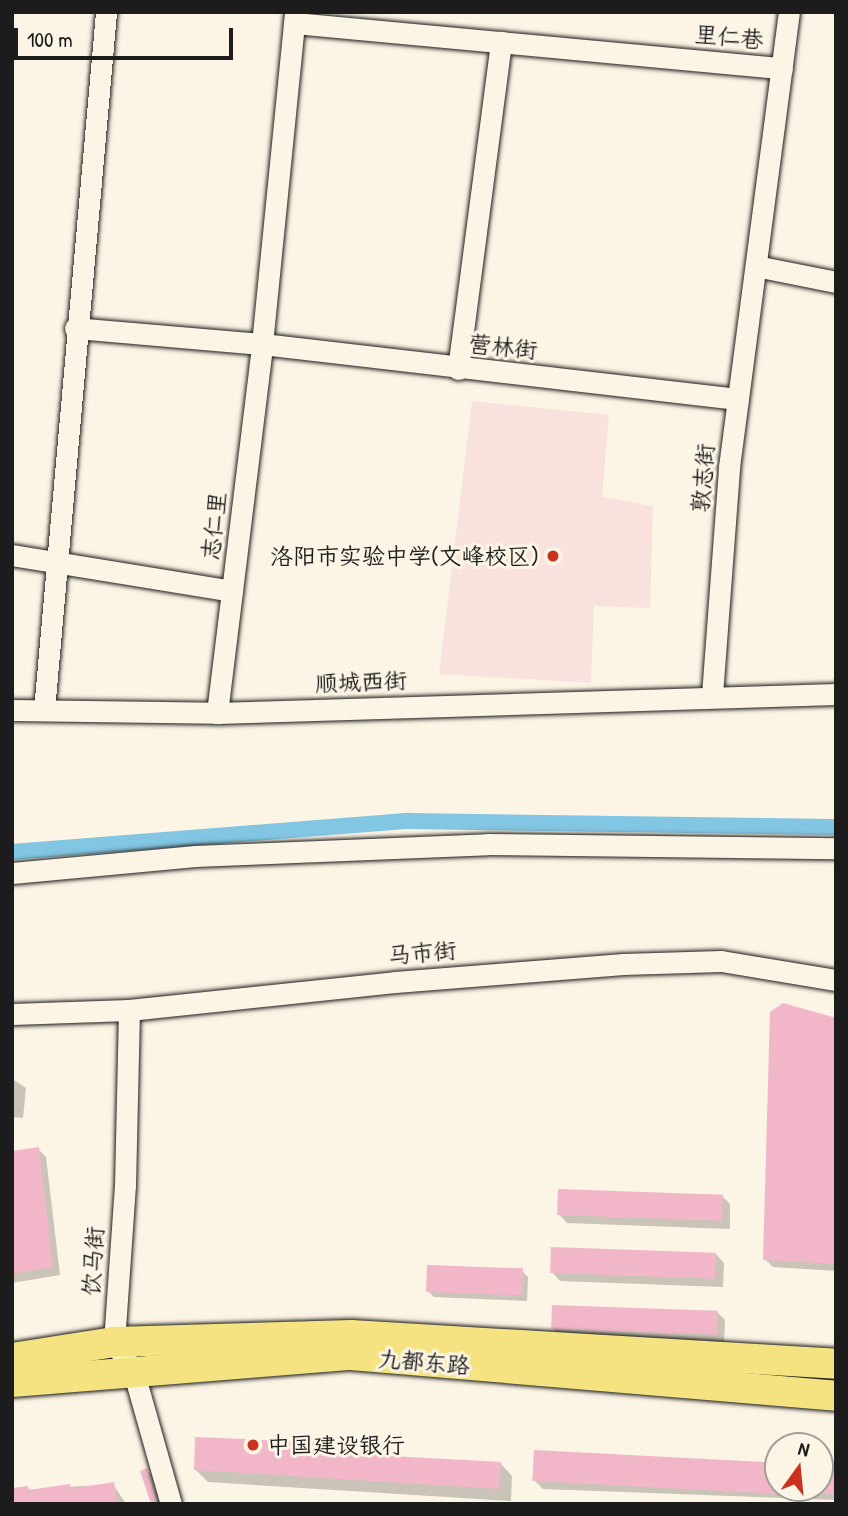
<!DOCTYPE html>
<meta charset="utf-8">
<style>
body{margin:0}
#map{position:relative;width:848px;height:1516px;overflow:hidden;background:#fcf5e5;font-family:"Patrick Hand","LXGW WenKai TC",sans-serif}
div>[style]{position:absolute}
.built>*{inset:0;background:#f9e2dd}
.shadow>*{inset:0;background:#0003}
.canal>*{height:16px;margin:-8px;padding:0 8px;transform-origin:8px;border-radius:8px;background:#82c6e3}
.building>*{inset:0;background:#f1b7c9;transform-origin:0 0}
.roads{filter:drop-shadow(0 0 2px #1c1c1c) drop-shadow(0 0 2px #1c1c1c)}
.minor>*{height:21px;margin:-10.5px;padding:0 10.5px;transform-origin:10.5px;border-radius:10.5px;background:#fcf5e5}
.highway>*{height:30px;margin:-15px;padding:0 15px;transform-origin:15px;border-radius:15px;background:#f5e382}
.dots>*{width:19px;height:19px;translate:-50% -50%;box-sizing:border-box;border:4px solid #fcf5e5;border-radius:50%}
span{translate:-50% -50%;white-space:nowrap;text-align:center;line-height:1.15;-webkit-text-stroke:6px #fcf5e5;paint-order:stroke}
.street-label{font-size:23px;color:#1c1c1c}
.poi-label{font-size:23px;color:#1c1c1c}
.right{translate:-100% -50%;text-align:right}
.left{translate:0 -50%;text-align:left}
.frame{position:absolute;inset:0;border:14px solid #1c1c1c;pointer-events:none}
.north{position:absolute;left:764px;top:1432px;width:70px;height:70px;box-sizing:border-box;background:#fcf5e5;border:2px solid #a29e95;border-radius:50%;rotate:15deg;font-size:19px;font-weight:700;line-height:28px;text-align:center;color:#1c1c1c}
.north::after{content:'';display:block;margin:auto;width:24px;height:32px;background:#c8321e;clip-path:polygon(50% 0,100% 100%,50% 72%,0 100%)}
.scale{position:absolute;left:14px;top:28px;width:219px;height:32px;box-sizing:border-box;border:4px solid #1c1c1c;border-top:0;padding-left:9px;font-size:21px;line-height:24px;white-space:nowrap;color:#1c1c1c;-webkit-text-stroke:5px #fcf5e5;paint-order:stroke}
</style>
<div id="map">
<div class="built">
<i style="clip-path:polygon(472px 401px,609px 415px,602px 497px,653px 506px,650px 608px,594px 606px,591px 683px,439px 674px)"></i>
</div>
<div class="shadow">
<i style="clip-path:polygon(836px 1020px,836px 1271px,773px 1267px,765px 1259px)"></i>
<i style="clip-path:polygon(12px 1071px,14px 1080px,26px 1088px,23px 1118px,12px 1117px)"></i>
<i style="clip-path:polygon(38px 1149px,46px 1157px,60px 1275px,12px 1283px,12px 1152px)"></i>
<i style="clip-path:polygon(722px 1196px,730px 1204px,730px 1229px,567px 1223px,559px 1214px)"></i>
<i style="clip-path:polygon(716px 1254px,724px 1263px,723px 1287px,560px 1281px,552px 1272px)"></i>
<i style="clip-path:polygon(522px 1271px,528px 1277px,527px 1301px,434px 1297px,428px 1291px)"></i>
<i style="clip-path:polygon(717px 1312px,725px 1320px,724px 1345px,561px 1337px,553px 1329px)"></i>
<i style="clip-path:polygon(318px 1444px,328px 1454px,500px 1463px,512px 1476px,511px 1501px,208px 1482px,195px 1469px)"></i>
<i style="clip-path:polygon(778px 1462px,778px 1488px,820px 1488px,820px 1464px,836px 1465px,836px 1500px,543px 1489px,535px 1481px)"></i>
<i style="clip-path:polygon(147px 1470px,157px 1480px,163px 1504px,153px 1504px)"></i>
<i style="clip-path:polygon(113px 1484px,126px 1504px,12px 1504px,12px 1491px)"></i>
</div>
<div class="canal">
<i style="left:12px;top:852px;width:398px;rotate:-4.5deg"></i>
<i style="left:409px;top:821px;width:427px;rotate:0.8deg"></i>
</div>
<div class="building">
<i style="clip-path:polygon(783px 1003px,836px 1018px,836px 1264px,763px 1260px,770px 1012px)"></i>
<i style="clip-path:polygon(39px 1147px,53px 1267px,12px 1274px,12px 1151px)"></i>
<i style="left:558px;top:1189px;width:165px;height:26px;rotate:2deg"></i>
<i style="left:551px;top:1247px;width:165px;height:26px;rotate:2deg"></i>
<i style="left:427px;top:1265px;width:96px;height:27px;rotate:2deg"></i>
<i style="left:552px;top:1305px;width:166px;height:24px;rotate:2deg"></i>
<i style="clip-path:polygon(195px 1437px,319px 1442px,319px 1452px,501px 1462px,499px 1489px,194px 1470px)"></i>
<i style="left:534px;top:1450px;width:244px;height:31px;rotate:3deg"></i>
<i style="left:820px;top:1462px;width:16px;height:31px;rotate:4deg"></i>
<i style="clip-path:polygon(147px 1468px,157px 1504px,151px 1504px,140px 1471px)"></i>
<i style="clip-path:polygon(114px 1482px,117px 1502px,12px 1504px,12px 1488px,28px 1486px,29px 1490px,70px 1484px,71px 1489px)"></i>
</div>
<div class="roads">
<div class="minor">
<i style="left:294px;top:23px;width:490px;rotate:5.3deg"></i>
<i style="left:756px;top:266px;width:82px;rotate:11.3deg"></i>
<i style="left:75px;top:328px;width:188px;rotate:4.9deg"></i>
<i style="left:262px;top:344px;width:479px;rotate:6.6deg"></i>
<i style="left:458px;top:369px;width:330px;rotate:-82.5deg"></i>
<i style="left:12px;top:555px;width:223px;rotate:9.3deg"></i>
<i style="left:712px;top:695px;width:229px;rotate:-85.7deg"></i>
<i style="left:729px;top:467px;width:459px;rotate:-82.5deg"></i>
<i style="left:12px;top:710px;width:205px;rotate:0.8deg"></i>
<i style="left:217px;top:713px;width:619px;rotate:-1.76deg"></i>
<i style="left:44px;top:710px;width:701px;rotate:-84.92deg"></i>
<i style="left:217px;top:713px;width:372px;rotate:-83deg"></i>
<i style="left:262px;top:344px;width:334px;rotate:-84.3deg"></i>
<i style="left:12px;top:873px;width:184px;rotate:-5.3deg"></i>
<i style="left:195px;top:856px;width:293px;rotate:-2.3deg"></i>
<i style="left:488px;top:844px;width:348px;rotate:0.7deg"></i>
<i style="left:129px;top:1010px;width:175px;rotate:91.3deg"></i>
<i style="left:125px;top:1185px;width:157px;rotate:94deg"></i>
<i style="left:114px;top:1342px;width:34px;rotate:56deg"></i>
<i style="left:133px;top:1370px;width:139px;rotate:74.2deg"></i>
<i style="left:12px;top:1014px;width:117px;rotate:-2deg"></i>
<i style="left:129px;top:1010px;width:267px;rotate:-6deg"></i>
<i style="left:395px;top:982px;width:229px;rotate:-4.5deg"></i>
<i style="left:623px;top:964px;width:98px;rotate:-1.8deg"></i>
<i style="left:721px;top:961px;width:117px;rotate:9.4deg"></i>
</div>
<div class="highway">
<i style="left:12px;top:1358px;width:103px;rotate:-8.9deg"></i>
<i style="left:114px;top:1342px;width:237px;rotate:-1.7deg"></i>
<i style="left:351px;top:1335px;width:486px;rotate:3.4deg"></i>
<i style="left:12px;top:1382px;width:340px;rotate:-4.6deg"></i>
<i style="left:351px;top:1355px;width:487px;rotate:4.8deg"></i>
</div>
</div>
<div class="dots">
<i style="left:553px;top:556px;background:#c8321e"></i>
<i style="left:253px;top:1445px;background:#c8321e"></i>
</div>
<div class="street-label">
<span style="left:729px;top:37px;rotate:5deg">里仁巷</span>
<span style="left:503px;top:347px;rotate:6deg">营林街</span>
<span style="left:703px;top:478px;rotate:-85deg">敦志街</span>
<span style="left:214px;top:526px;rotate:-83deg">志仁里</span>
<span style="left:361px;top:682px;rotate:-2deg">顺城西街</span>
<span style="left:422px;top:953px;rotate:-5deg">马市街</span>
<span style="left:93px;top:1261px;rotate:-86deg">饮马街</span>
<span style="left:424px;top:1362px;rotate:5deg">九都东路</span>
</div>
<div class="poi-label">
<span class="right" style="left:539px;top:556px">洛阳市实验中学(文峰校区)</span>
<span class="left" style="left:267px;top:1445px">中国建设银行</span>
</div>
<div class="frame"></div>
<div class="north">N</div>
<div class="scale">100 m</div>
</div>
